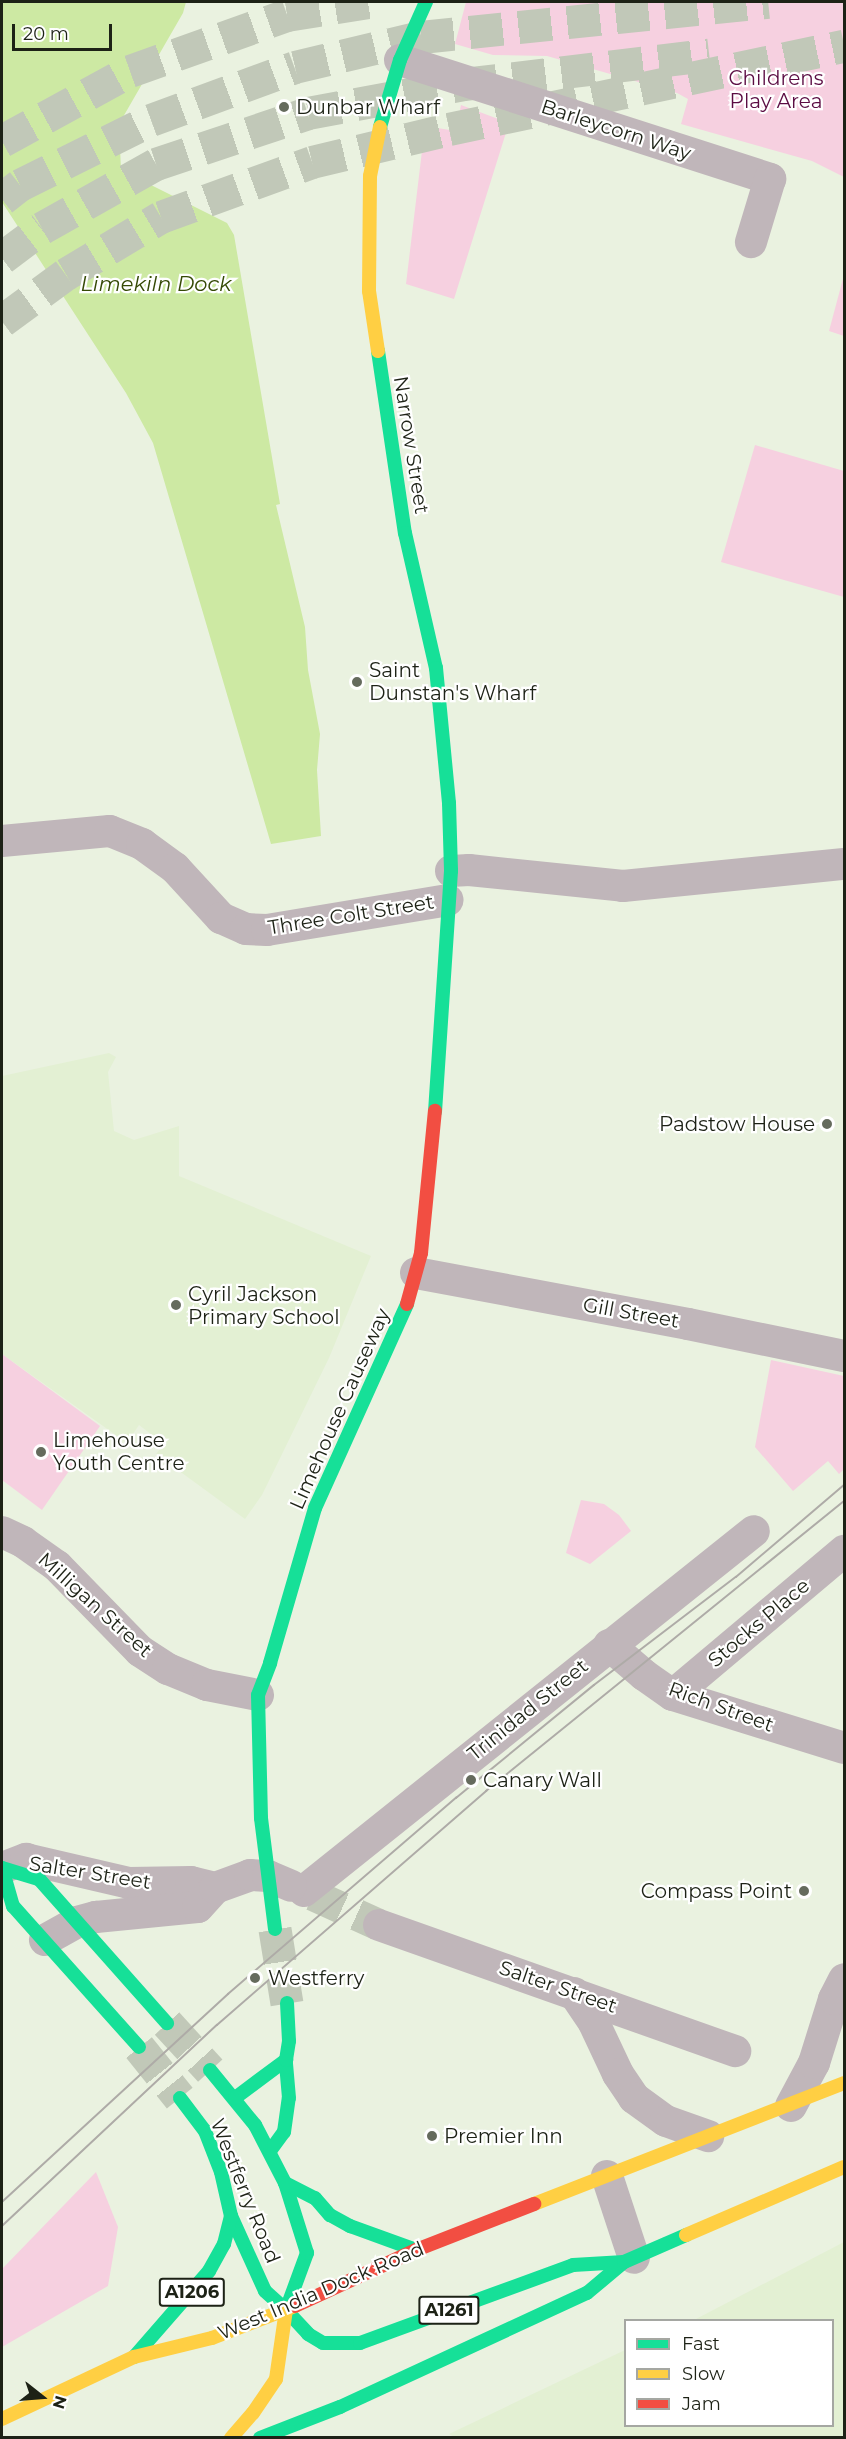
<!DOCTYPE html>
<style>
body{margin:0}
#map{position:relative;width:846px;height:2439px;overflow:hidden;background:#eaf2e0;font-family:Montserrat,sans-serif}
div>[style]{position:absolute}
.built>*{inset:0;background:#e3f0d3}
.green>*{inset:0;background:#f6d0e0}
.water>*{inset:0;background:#cde9a3}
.street-tunnel>*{height:32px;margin-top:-16px;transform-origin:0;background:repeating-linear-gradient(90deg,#c1c8b8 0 32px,transparent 0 48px)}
.secondary-tunnel>*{height:33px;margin-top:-16.5px;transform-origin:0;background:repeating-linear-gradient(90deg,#c1c8b8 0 33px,transparent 0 49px)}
.primary-tunnel>*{height:33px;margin-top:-16.5px;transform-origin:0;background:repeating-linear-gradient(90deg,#c1c8b8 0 33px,transparent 0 49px)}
.highway-tunnel>*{height:33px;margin-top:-16.5px;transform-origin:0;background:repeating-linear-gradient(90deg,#c1c8b8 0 33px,transparent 0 49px)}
.street>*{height:32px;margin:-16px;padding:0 16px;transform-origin:16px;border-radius:16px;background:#c0b6ba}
.fast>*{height:14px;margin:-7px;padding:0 7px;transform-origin:7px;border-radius:7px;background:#16e098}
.slow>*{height:14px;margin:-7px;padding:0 7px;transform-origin:7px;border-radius:7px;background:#ffcf43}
.jam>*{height:14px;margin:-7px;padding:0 7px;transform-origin:7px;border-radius:7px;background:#f24e42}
.tram>*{height:1.5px;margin:-0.75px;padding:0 0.75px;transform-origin:0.75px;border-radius:0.75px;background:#aeaba7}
.dots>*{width:16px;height:16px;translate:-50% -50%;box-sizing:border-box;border:3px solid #fff;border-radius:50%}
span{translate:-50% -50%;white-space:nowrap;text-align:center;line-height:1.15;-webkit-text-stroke:4.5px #fff;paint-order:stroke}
.shield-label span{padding:2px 4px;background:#fff;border:2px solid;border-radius:4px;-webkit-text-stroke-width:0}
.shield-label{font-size:18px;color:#1d2216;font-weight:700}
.park-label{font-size:20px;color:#5b0c43}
.poi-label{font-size:20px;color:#1d2216}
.left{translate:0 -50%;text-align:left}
.right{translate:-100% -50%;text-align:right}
.street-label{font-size:20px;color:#1d2216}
.water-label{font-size:21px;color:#354a05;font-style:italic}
.frame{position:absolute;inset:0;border:3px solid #1d2216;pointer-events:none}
.legend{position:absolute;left:624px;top:2319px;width:210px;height:108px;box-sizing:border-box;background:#fff;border:2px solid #a5a7a2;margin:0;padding:8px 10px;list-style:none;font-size:18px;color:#1d2216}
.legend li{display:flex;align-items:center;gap:12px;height:30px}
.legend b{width:30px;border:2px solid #a5a7a2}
.north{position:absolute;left:12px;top:2367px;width:60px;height:60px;-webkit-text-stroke:4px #fff;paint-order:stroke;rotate:107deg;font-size:16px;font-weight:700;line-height:24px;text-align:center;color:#1d2216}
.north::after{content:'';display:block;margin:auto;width:21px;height:27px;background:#1d2216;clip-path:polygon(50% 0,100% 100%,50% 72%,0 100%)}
.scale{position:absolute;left:12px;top:24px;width:100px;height:27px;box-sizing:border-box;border:3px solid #1d2216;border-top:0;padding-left:8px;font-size:18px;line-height:21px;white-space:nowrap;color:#1d2216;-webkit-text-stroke:4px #fff;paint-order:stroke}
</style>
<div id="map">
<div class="built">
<i style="clip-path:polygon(109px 1053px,116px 1057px,108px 1072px,114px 1131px,134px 1140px,179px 1126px,179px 1176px,371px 1256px,329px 1358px,262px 1495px,245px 1519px,156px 1454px,164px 1444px,139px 1425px,127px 1443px,2px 1354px,2px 1076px)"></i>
<i style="clip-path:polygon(844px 2242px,844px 2437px,456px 2438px,449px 2434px,625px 2350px,626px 2426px,832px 2426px,832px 2320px,694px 2320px)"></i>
</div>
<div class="green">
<i style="clip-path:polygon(466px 2px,844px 2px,844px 177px,812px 161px,681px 124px,688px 99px,677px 93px,547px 56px,493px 55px,455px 44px)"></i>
<i style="clip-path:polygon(461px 105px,509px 123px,454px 299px,406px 284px,425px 126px,456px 131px)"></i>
<i style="clip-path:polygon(844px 275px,844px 336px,829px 331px)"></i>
<i style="clip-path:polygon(755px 445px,844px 471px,844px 597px,721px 562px)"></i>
<i style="clip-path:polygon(2px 1354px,100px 1426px,42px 1510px,2px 1480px)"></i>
<i style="clip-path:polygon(771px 1360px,844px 1376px,844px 1469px,839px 1474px,828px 1461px,793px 1491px,755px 1447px)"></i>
<i style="clip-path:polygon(581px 1500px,604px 1504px,619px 1515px,631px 1531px,590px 1564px,566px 1553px)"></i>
<i style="clip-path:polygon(96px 2172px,118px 2227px,108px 2286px,2px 2347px,2px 2269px)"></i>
</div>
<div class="water">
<i style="clip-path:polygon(2px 2px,186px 2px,183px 13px,119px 124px,121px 170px,227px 223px,234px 235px,280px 504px,276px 505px,305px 627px,308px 670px,320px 734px,317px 770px,321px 836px,271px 844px,153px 443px,126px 393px,2px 202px)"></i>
</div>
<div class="street-tunnel">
<i style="left:313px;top:1895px;width:72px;rotate:24.4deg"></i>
</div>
<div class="secondary-tunnel">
<i style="left:275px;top:1929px;width:75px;rotate:80.8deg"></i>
</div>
<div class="primary-tunnel">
<i style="left:167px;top:2023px;width:64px;rotate:47.5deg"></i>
<i style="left:139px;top:2047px;width:65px;rotate:51.2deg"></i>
</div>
<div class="highway-tunnel">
<i style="left:2px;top:141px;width:146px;rotate:-28.7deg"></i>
<i style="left:130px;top:71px;width:167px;rotate:-19.6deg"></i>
<i style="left:287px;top:15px;width:83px;rotate:-9deg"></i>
<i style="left:2px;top:199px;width:23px;rotate:-38deg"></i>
<i style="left:20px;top:185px;width:146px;rotate:-26.4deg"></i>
<i style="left:151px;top:120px;width:153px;rotate:-20.2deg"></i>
<i style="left:295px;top:67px;width:130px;rotate:-13.4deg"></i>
<i style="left:421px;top:37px;width:349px;rotate:-5.8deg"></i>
<i style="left:2px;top:258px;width:50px;rotate:-36.9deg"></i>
<i style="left:42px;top:228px;width:131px;rotate:-29.3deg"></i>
<i style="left:156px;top:164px;width:160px;rotate:-18.5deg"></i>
<i style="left:308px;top:113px;width:159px;rotate:-10.5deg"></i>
<i style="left:464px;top:84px;width:247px;rotate:-6.8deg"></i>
<i style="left:2px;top:321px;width:79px;rotate:-36.3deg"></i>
<i style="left:66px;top:274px;width:111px;rotate:-31deg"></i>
<i style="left:161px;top:217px;width:161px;rotate:-20deg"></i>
<i style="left:312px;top:162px;width:141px;rotate:-13.5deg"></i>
<i style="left:449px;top:129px;width:404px;rotate:-11.9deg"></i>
</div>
<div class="street">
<i style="left:400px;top:60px;width:389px;rotate:17.8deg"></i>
<i style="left:770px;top:179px;width:66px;rotate:106.8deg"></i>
<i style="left:2px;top:841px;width:108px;rotate:-5.3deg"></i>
<i style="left:110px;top:831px;width:35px;rotate:22deg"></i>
<i style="left:142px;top:844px;width:41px;rotate:36deg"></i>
<i style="left:175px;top:868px;width:68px;rotate:47.4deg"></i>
<i style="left:221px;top:918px;width:27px;rotate:24deg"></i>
<i style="left:246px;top:929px;width:21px;rotate:3deg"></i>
<i style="left:267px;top:930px;width:183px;rotate:-9.4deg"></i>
<i style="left:451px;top:871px;width:18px;rotate:-3deg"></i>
<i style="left:469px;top:870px;width:155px;rotate:5.9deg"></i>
<i style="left:623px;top:886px;width:222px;rotate:-5.7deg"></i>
<i style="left:416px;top:1273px;width:277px;rotate:10.6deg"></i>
<i style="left:688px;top:1324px;width:159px;rotate:11.6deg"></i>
<i style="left:2px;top:1532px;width:23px;rotate:25deg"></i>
<i style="left:23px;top:1542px;width:42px;rotate:35.2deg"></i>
<i style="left:57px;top:1566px;width:119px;rotate:45.7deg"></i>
<i style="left:140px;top:1651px;width:33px;rotate:33deg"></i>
<i style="left:168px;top:1669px;width:42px;rotate:22.3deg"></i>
<i style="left:207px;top:1685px;width:52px;rotate:11.1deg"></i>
<i style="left:609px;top:1645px;width:46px;rotate:40.6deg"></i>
<i style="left:644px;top:1675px;width:35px;rotate:35deg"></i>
<i style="left:673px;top:1695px;width:179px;rotate:17.2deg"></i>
<i style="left:673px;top:1695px;width:224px;rotate:-40.1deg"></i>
<i style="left:2px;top:1868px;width:26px;rotate:-21deg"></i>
<i style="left:26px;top:1859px;width:106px;rotate:13.1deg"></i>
<i style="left:129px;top:1883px;width:62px;rotate:-0.9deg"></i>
<i style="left:191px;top:1882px;width:25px;rotate:14deg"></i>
<i style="left:304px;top:1891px;width:576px;rotate:-38.66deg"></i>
<i style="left:379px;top:1925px;width:378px;rotate:19.5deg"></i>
<i style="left:45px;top:1940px;width:37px;rotate:-29deg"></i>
<i style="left:77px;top:1922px;width:20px;rotate:-15deg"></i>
<i style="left:96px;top:1917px;width:102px;rotate:-5.6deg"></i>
<i style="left:198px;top:1907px;width:25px;rotate:-48deg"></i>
<i style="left:215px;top:1888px;width:37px;rotate:-20deg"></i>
<i style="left:250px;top:1875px;width:18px;rotate:3deg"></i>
<i style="left:268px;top:1876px;width:25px;rotate:23deg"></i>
<i style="left:574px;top:1993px;width:36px;rotate:56deg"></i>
<i style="left:594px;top:2023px;width:56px;rotate:64.8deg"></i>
<i style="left:618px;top:2074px;width:29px;rotate:56deg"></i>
<i style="left:634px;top:2098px;width:39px;rotate:36deg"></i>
<i style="left:666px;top:2121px;width:45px;rotate:19.7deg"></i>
<i style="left:791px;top:2106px;width:49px;rotate:-61.9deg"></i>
<i style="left:814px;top:2063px;width:67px;rotate:-72.6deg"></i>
<i style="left:834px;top:1999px;width:22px;rotate:-63deg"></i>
<i style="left:607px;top:2176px;width:86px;rotate:71.8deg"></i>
</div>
<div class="fast">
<i style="left:380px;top:127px;width:70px;rotate:-73.4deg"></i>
<i style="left:400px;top:60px;width:64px;rotate:-65.9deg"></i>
<i style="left:378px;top:351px;width:184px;rotate:81.6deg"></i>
<i style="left:405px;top:533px;width:139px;rotate:77.1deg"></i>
<i style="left:436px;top:668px;width:136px;rotate:84.5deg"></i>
<i style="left:449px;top:803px;width:68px;rotate:88.3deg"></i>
<i style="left:451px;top:871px;width:241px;rotate:93.8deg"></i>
<i style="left:2px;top:1868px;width:39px;rotate:17deg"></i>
<i style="left:39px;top:1879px;width:193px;rotate:48.4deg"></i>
<i style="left:2px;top:1868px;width:40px;rotate:74deg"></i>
<i style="left:13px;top:1906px;width:189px;rotate:48.2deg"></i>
<i style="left:275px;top:1929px;width:112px;rotate:-97.2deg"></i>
<i style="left:261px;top:1818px;width:123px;rotate:-91.4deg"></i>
<i style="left:258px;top:1695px;width:34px;rotate:-69deg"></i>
<i style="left:270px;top:1663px;width:161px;rotate:-73.8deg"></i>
<i style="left:315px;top:1508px;width:224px;rotate:-65.7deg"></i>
<i style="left:180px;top:2098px;width:41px;rotate:52.9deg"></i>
<i style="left:205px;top:2131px;width:44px;rotate:68.7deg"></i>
<i style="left:221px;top:2172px;width:45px;rotate:77.2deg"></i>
<i style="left:231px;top:2216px;width:82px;rotate:65.6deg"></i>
<i style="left:265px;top:2291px;width:28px;rotate:42deg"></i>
<i style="left:286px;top:2310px;width:61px;rotate:-69.8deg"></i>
<i style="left:307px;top:2253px;width:73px;rotate:-107.4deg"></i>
<i style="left:285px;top:2183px;width:65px;rotate:-117.3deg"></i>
<i style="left:255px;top:2125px;width:71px;rotate:-129.3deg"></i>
<i style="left:235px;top:2098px;width:64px;rotate:-36.7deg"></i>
<i style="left:270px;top:2151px;width:24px;rotate:-54deg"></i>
<i style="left:284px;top:2132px;width:34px;rotate:-82deg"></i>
<i style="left:289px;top:2098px;width:38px;rotate:-95deg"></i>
<i style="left:286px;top:2060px;width:19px;rotate:-81deg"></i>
<i style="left:289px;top:2041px;width:38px;rotate:-93deg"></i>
<i style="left:285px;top:2183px;width:34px;rotate:27deg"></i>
<i style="left:315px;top:2198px;width:23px;rotate:49deg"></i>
<i style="left:330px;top:2215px;width:23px;rotate:29deg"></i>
<i style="left:350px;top:2226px;width:70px;rotate:20deg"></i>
<i style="left:286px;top:2310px;width:33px;rotate:47deg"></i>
<i style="left:308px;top:2334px;width:17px;rotate:31deg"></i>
<i style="left:323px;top:2343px;width:37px"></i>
<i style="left:360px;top:2343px;width:227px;rotate:-20.1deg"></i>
<i style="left:573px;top:2265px;width:51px;rotate:-3.4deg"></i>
<i style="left:134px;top:2357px;width:114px;rotate:-48.9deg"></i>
<i style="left:209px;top:2271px;width:31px;rotate:-61deg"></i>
<i style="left:224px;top:2244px;width:29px;rotate:-76deg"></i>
<i style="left:260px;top:2438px;width:86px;rotate:-21.2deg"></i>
<i style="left:340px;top:2407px;width:272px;rotate:-24.8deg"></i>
<i style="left:587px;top:2293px;width:48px;rotate:-40deg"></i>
<i style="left:624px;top:2262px;width:68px;rotate:-23.5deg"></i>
</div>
<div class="slow">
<i style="left:378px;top:351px;width:61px;rotate:-98.5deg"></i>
<i style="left:369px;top:291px;width:115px;rotate:-89.5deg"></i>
<i style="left:370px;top:176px;width:50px;rotate:-78.5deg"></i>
<i style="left:534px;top:2204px;width:333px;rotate:-21.3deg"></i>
<i style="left:686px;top:2235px;width:172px;rotate:-23.3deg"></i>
<i style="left:2px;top:2419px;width:146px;rotate:-25.2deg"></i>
<i style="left:134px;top:2357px;width:80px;rotate:-13.7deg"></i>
<i style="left:212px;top:2338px;width:89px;rotate:-21.1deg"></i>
<i style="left:231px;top:2438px;width:33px;rotate:-49deg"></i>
<i style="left:253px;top:2413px;width:41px;rotate:-55.9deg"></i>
<i style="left:276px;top:2379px;width:70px;rotate:-81.8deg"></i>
</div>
<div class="jam">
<i style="left:407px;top:1304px;width:53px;rotate:-74.6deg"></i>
<i style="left:421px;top:1253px;width:143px;rotate:-84.4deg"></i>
<i style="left:295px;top:2306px;width:133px;rotate:-24.8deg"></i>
<i style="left:416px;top:2250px;width:127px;rotate:-21.3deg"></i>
</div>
<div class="tram">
<i style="left:2px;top:2202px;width:307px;rotate:-42.6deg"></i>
<i style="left:228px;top:1994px;width:301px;rotate:-40.7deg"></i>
<i style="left:456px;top:1798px;width:178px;rotate:-39.3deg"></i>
<i style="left:594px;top:1685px;width:178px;rotate:-37.3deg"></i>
<i style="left:736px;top:1577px;width:142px;rotate:-40.4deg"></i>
<i style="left:2px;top:2226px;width:294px;rotate:-43.1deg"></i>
<i style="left:217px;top:2025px;width:357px;rotate:-41deg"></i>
<i style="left:486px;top:1791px;width:461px;rotate:-39deg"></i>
</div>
<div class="dots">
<i style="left:284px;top:107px;background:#656b5d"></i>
<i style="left:357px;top:682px;background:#656b5d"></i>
<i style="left:827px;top:1124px;background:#656b5d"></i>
<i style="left:176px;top:1305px;background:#656b5d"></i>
<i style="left:41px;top:1452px;background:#656b5d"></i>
<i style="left:471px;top:1780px;background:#656b5d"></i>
<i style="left:804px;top:1891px;background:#656b5d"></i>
<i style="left:255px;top:1978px;background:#656b5d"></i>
<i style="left:432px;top:2136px;background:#656b5d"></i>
</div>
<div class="shield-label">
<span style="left:192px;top:2292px">A1206</span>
<span style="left:449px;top:2310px">A1261</span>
</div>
<div class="park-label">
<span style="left:776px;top:90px">Childrens<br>Play Area</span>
</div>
<div class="poi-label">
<span class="left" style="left:296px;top:107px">Dunbar Wharf</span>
<span class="left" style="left:369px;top:682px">Saint<br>Dunstan's Wharf</span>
<span class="right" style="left:815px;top:1124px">Padstow House</span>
<span class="left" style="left:188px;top:1306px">Cyril Jackson<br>Primary School</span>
<span class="left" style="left:53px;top:1452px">Limehouse<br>Youth Centre</span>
<span class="left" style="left:483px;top:1780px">Canary Wall</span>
<span class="right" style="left:792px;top:1891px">Compass Point</span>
<span class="left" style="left:268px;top:1978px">Westferry</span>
<span class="left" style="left:444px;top:2136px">Premier Inn</span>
</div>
<div class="street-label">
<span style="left:616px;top:130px;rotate:18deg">Barleycorn Way</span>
<span style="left:411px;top:445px;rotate:81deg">Narrow Street</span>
<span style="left:351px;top:915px;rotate:-9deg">Three Colt Street</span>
<span style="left:631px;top:1313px;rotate:10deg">Gill Street</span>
<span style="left:340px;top:1409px;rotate:-66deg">Limehouse Causeway</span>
<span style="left:95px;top:1605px;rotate:42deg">Milligan Street</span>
<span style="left:759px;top:1623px;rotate:-40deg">Stocks Place</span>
<span style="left:721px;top:1707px;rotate:20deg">Rich Street</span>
<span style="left:528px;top:1710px;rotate:-39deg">Trinidad Street</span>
<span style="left:90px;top:1873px;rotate:9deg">Salter Street</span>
<span style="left:558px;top:1987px;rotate:19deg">Salter Street</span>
<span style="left:245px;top:2191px;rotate:68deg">Westferry Road</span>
<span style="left:321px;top:2291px;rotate:-23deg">West India Dock Road</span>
</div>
<div class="water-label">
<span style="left:156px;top:284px">Limekiln Dock</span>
</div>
<div class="frame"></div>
<ul class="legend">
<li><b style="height:8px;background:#16e098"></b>Fast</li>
<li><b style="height:8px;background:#ffcf43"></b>Slow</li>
<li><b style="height:8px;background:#f24e42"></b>Jam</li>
</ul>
<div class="north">N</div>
<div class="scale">20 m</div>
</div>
